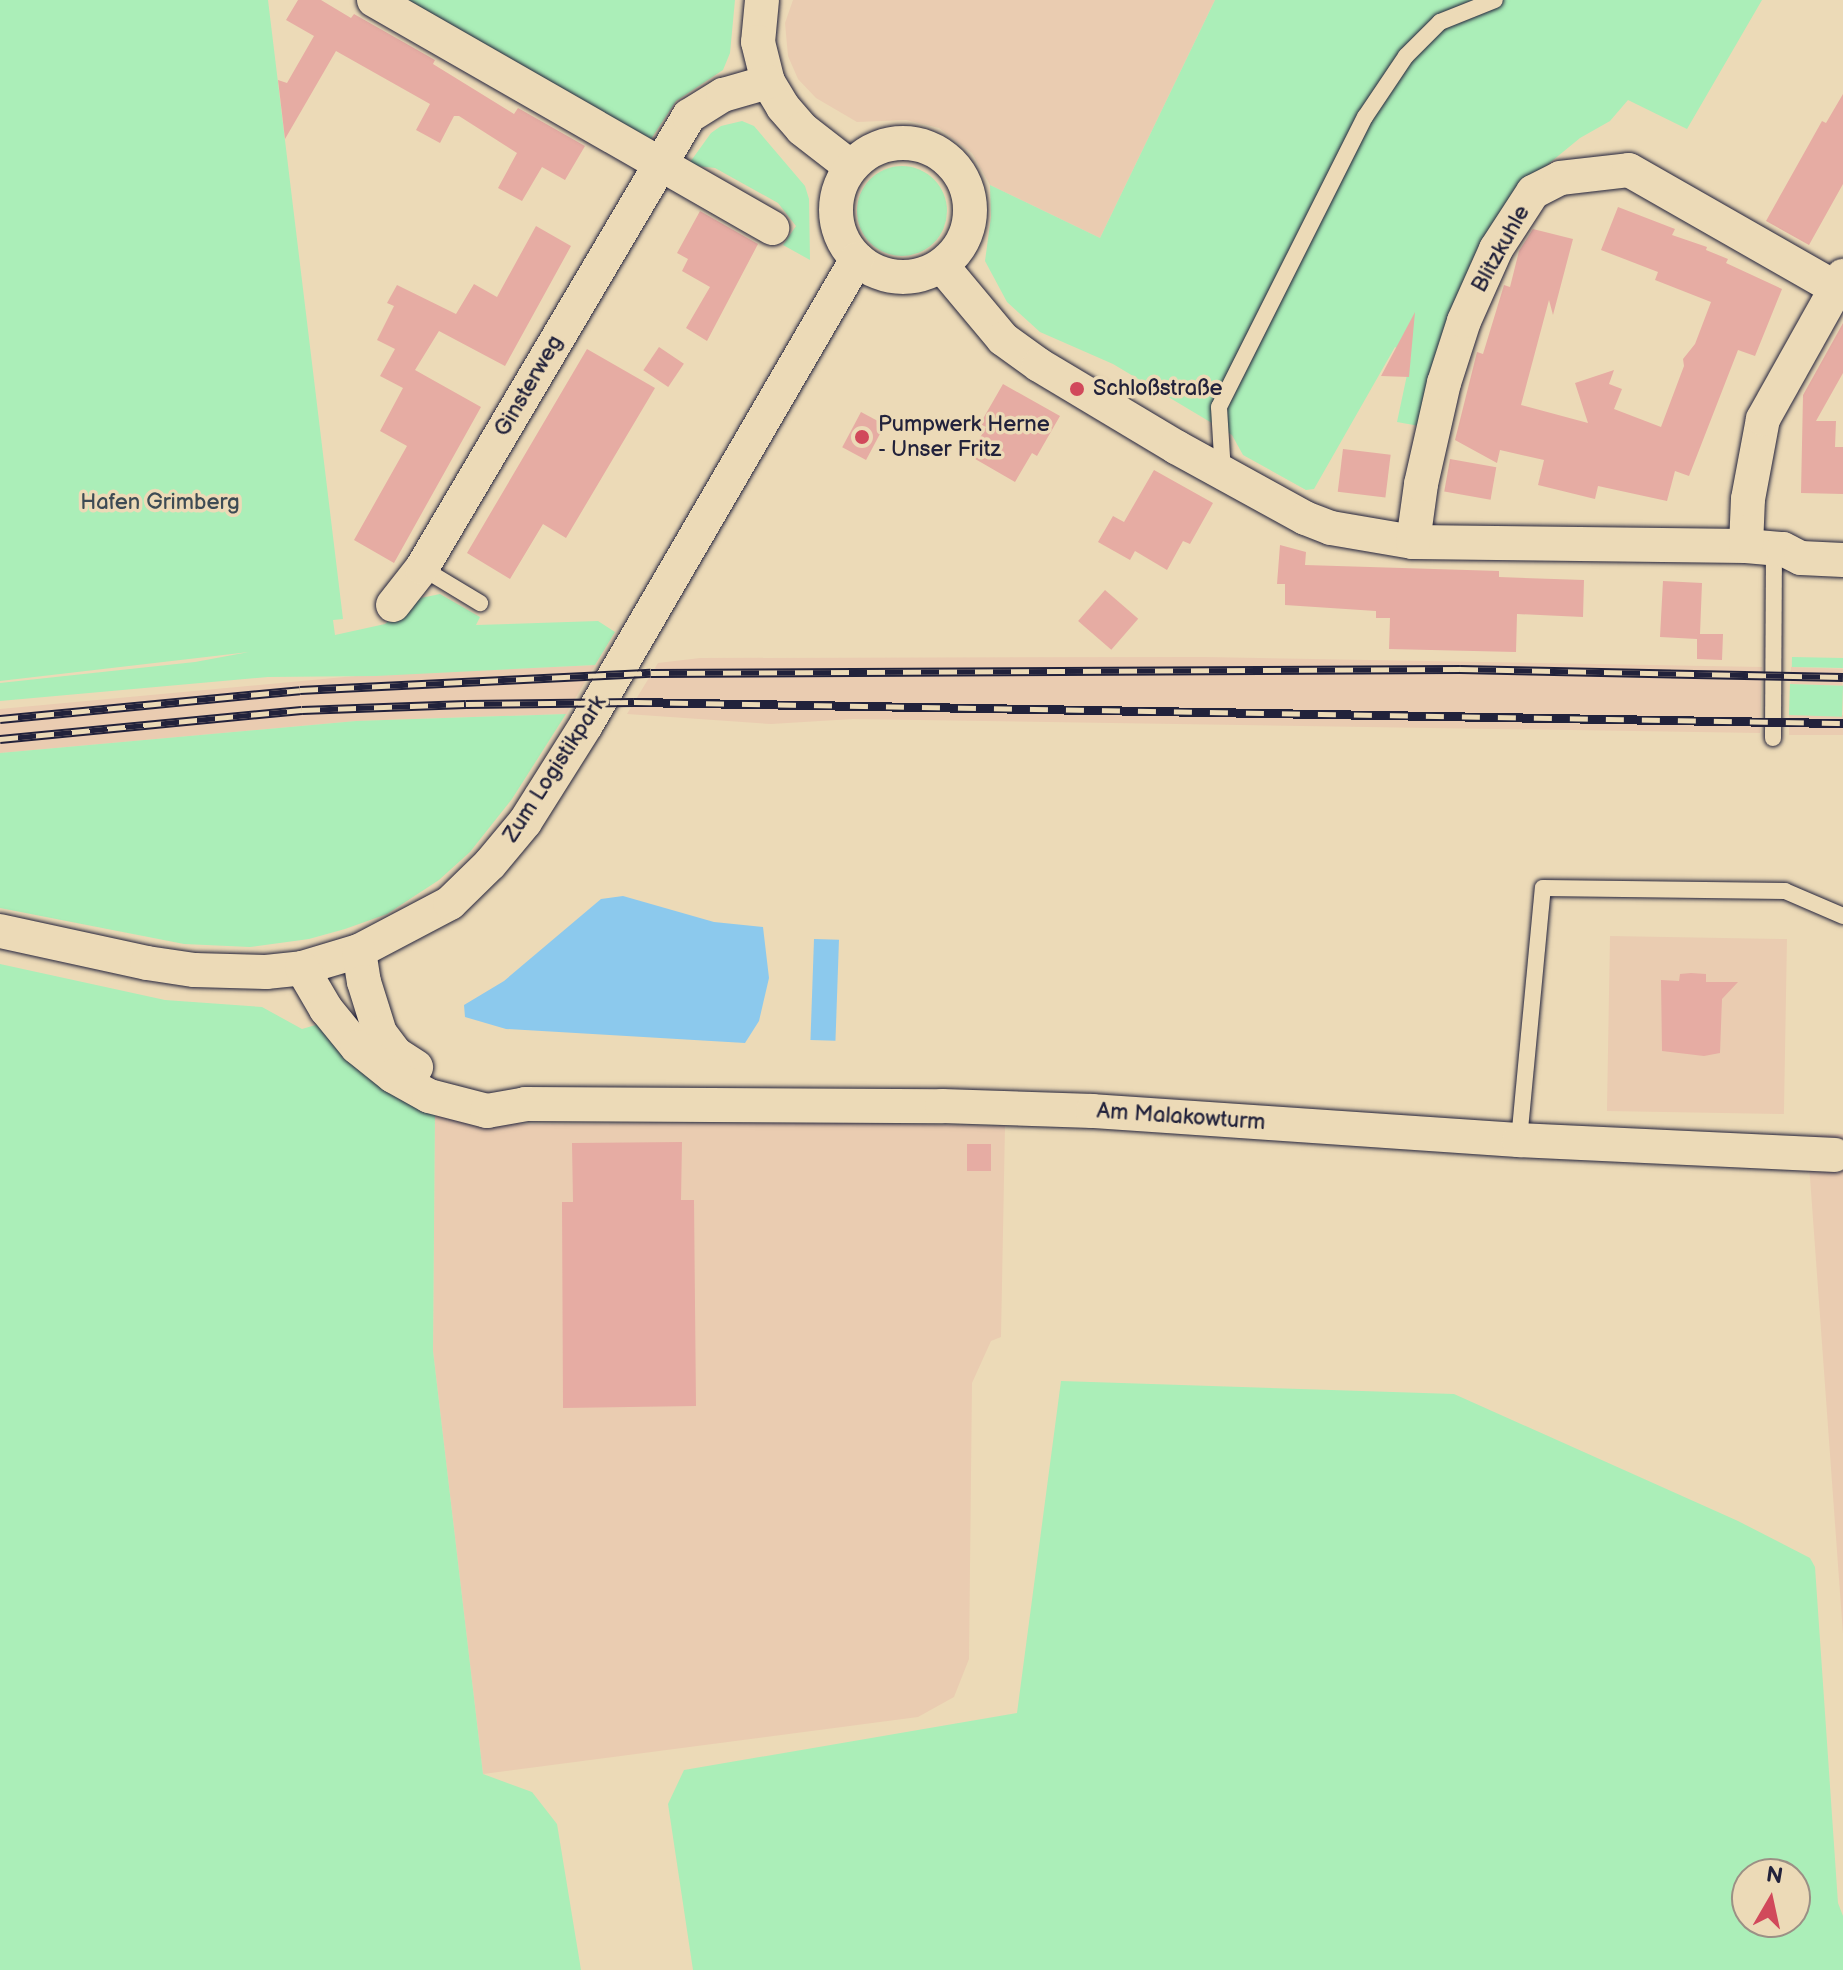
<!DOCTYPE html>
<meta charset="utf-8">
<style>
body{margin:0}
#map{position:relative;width:1843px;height:1970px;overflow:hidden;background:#ecdab7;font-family:"Balsamiq Sans",sans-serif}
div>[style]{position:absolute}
.built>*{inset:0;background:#eaccb1;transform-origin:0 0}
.green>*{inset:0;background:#abeeb8;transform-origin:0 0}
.round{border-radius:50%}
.water>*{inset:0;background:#8cc9ed;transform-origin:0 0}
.building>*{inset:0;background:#e6aca3;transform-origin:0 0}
.roads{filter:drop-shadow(0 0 2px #22223b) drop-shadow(0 0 2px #22223b)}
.lane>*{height:16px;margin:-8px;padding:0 8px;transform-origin:8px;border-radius:8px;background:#ecdab7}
.street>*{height:34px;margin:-17px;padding:0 17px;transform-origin:17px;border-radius:17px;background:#ecdab7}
.street>.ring{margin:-17px;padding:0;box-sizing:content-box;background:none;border:34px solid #ecdab7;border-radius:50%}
.rail>*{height:9px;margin-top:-4.5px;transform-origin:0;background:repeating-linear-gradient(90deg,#ecdab7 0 18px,#22223b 0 36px);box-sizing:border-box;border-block:2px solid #22223b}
.dots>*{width:22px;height:22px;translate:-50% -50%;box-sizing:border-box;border:4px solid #ecdab7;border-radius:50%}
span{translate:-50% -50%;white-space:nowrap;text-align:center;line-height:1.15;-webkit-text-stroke:7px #ecdab7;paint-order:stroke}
.street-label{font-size:22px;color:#22223b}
.poi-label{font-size:22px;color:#22223b}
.left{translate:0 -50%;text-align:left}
.park-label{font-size:22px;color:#3d4b54}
.north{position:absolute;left:1731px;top:1858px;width:80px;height:80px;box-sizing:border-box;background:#ecdab7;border:2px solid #9b9085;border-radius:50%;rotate:9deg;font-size:22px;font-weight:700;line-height:32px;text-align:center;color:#22223b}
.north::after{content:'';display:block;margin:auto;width:28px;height:36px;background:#d1495b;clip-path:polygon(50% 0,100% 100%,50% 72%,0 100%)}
</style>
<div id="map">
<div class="built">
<i style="clip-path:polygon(793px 0,1215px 0,1100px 238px,990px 185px,972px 153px,939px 128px,906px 120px,857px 122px,816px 98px,798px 79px,788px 56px,785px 23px)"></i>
<i style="clip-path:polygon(1205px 657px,1762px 667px,1760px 733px,853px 719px,771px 724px,627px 714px,658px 663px,700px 658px)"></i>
<i style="clip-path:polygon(595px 665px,566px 714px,356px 721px,0 753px,0 709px,355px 676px)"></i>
<i style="left:1791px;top:667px;width:52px;height:17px;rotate:2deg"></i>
<i style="left:1789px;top:715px;width:54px;height:20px"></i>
<i style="left:1610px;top:936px;width:177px;height:175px;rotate:1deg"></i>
<i style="clip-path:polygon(435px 1111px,523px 1124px,850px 1123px,1005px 1126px,1001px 1337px,991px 1341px,972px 1383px,969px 1659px,954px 1697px,918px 1717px,483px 1774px,433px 1351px)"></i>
<i style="clip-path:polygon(1843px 1134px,1843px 1634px,1807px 1136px)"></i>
</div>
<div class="green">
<i style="clip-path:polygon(0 0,268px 0,343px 619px,333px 620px,335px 635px,385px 624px,416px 599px,440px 594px,480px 617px,476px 625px,598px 621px,615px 632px,595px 665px,376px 676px,268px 677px,0 701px,0 683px,195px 662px,249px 652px,0 681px)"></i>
<i style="clip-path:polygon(393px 0,735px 0,730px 53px,723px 70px,676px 101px,649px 142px)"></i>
<i style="clip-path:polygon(1215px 0,1762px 0,1687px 129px,1628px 100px,1610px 121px,1580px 138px,1535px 175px,1419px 426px,1397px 422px,1411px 356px,1395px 347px,1314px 489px,1306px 490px,1243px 455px,1232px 435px,1113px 364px,1040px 332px,1007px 302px,985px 261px,991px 217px,990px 185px,1100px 238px)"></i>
<i style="clip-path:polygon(742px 121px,754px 126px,805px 186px,809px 199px,810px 260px,783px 245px,796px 226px,778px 203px,715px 168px,688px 165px,711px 133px,721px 126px)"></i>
<i class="round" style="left:857px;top:166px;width:90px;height:90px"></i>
<i style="left:1792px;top:657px;width:51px;height:10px;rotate:1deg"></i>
<i style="left:1790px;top:684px;width:53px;height:31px;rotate:2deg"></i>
<i style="clip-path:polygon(566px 714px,512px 799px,470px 852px,439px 880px,387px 914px,345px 929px,309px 939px,250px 947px,184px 944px,0 908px,0 753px,356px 721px)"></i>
<i style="clip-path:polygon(0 964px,165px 1000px,262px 1007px,302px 1029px,319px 1024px,435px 1111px,433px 1351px,483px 1774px,532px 1792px,557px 1824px,581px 1970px,0 1970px)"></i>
<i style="clip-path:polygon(evenodd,1061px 1381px,1454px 1394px,1738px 1521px,1810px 1558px,1815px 1567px,1838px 1903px,1843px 1916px,1843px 1970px,693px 1970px,668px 1804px,684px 1770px,1017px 1713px,1061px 1381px,1795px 1874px,1795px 1922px,1747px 1922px,1747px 1874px,1795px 1874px)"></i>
</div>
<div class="water">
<i style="clip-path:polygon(623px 896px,714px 922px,763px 927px,769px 978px,759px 1021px,745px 1043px,506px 1029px,465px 1017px,464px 1005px,504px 981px,601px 899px)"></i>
<i style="left:814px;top:939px;width:25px;height:101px;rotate:2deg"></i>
</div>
<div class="building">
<i style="clip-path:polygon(298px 0,321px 0,351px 18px,354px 14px,435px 60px,433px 64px,514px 114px,518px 108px,585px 146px,565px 180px,542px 167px,522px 201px,498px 188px,517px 153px,459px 116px,454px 116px,440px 143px,416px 130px,430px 104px,336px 51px,285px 139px,278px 80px,287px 83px,314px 36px,286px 20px)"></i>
<i style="clip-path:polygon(1843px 94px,1843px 184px,1809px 245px,1766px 221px,1822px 121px,1826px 123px)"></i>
<i style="clip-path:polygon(1618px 207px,1675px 229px,1672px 235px,1707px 247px,1706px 250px,1728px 259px,1726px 263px,1782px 289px,1755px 356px,1738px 350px,1689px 476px,1675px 471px,1667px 501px,1598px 486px,1595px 499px,1538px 485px,1544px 460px,1500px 450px,1497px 463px,1455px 440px,1477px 352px,1483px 354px,1504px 285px,1510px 287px,1519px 251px,1533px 229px,1573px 239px,1553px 315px,1549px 300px,1521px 405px,1588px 423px,1575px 383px,1614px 370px,1609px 384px,1622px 389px,1614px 409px,1661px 427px,1684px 366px,1683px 359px,1695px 344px,1711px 302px,1655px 280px,1658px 272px,1601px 250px)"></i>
<i style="clip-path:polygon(700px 211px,758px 244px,707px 341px,686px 328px,710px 287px,682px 271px,688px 259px,677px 253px)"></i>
<i style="clip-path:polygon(536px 226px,571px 246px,505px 366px,439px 331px,415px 370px,481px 407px,394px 563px,354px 540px,407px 446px,380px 431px,403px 388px,380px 376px,395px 349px,377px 340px,394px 306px,387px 303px,397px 285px,456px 314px,474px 284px,497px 297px)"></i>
<i style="clip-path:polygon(1415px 312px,1409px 377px,1381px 376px)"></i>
<i style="clip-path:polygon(1843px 323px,1843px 373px,1816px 421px,1836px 421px,1835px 447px,1843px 447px,1843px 494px,1801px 493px,1803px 395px)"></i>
<i style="left:659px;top:347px;width:30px;height:28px;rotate:34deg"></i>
<i style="clip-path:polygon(587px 349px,655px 388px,566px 538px,543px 524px,510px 579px,467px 553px)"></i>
<i style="clip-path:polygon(1003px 384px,1060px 416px,1037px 456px,1032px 453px,1015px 482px,970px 456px,986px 427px,980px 424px)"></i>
<i style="left:861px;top:412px;width:27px;height:40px;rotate:28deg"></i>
<i style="left:1343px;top:449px;width:48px;height:43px;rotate:7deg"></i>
<i style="left:1450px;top:459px;width:47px;height:33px;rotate:10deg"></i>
<i style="clip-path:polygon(1154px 470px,1213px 503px,1190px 544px,1183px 541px,1167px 570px,1135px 551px,1130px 560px,1098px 542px,1113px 516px,1124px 522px)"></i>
<i style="clip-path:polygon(1280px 545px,1306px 552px,1305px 565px,1499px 571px,1499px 577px,1584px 580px,1583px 617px,1517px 614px,1516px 652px,1389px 649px,1390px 618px,1376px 618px,1376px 611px,1285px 605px,1285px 584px,1277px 584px)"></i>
<i style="clip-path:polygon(1663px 581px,1702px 583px,1700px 634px,1723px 634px,1722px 660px,1697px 659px,1697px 639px,1660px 637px)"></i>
<i style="left:1105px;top:590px;width:44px;height:41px;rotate:41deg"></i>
<i style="clip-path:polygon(1691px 973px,1706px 974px,1706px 982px,1738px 982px,1722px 999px,1720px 1053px,1704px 1056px,1662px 1051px,1661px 980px,1679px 981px,1680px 974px)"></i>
<i style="clip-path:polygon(682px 1142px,681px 1200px,694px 1200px,696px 1406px,563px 1408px,562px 1202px,573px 1202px,572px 1143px)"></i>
<i style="left:967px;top:1144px;width:24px;height:27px"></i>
</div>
<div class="roads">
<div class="lane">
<i style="left:1223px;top:473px;width:66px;rotate:-93.5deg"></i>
<i style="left:1219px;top:407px;width:325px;rotate:-63.3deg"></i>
<i style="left:1365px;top:117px;width:73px;rotate:-56.1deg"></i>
<i style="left:1406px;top:56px;width:48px;rotate:-45deg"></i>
<i style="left:1440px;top:22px;width:59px;rotate:-21.8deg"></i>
<i style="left:422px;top:568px;width:68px;rotate:31.1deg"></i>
<i style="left:1773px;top:738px;width:191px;rotate:-89.7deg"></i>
<i style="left:1519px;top:1140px;width:253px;rotate:-84.6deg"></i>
<i style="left:1543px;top:888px;width:242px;rotate:0.7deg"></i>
<i style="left:1785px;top:891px;width:63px;rotate:23.3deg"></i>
</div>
<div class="street">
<i style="left:374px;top:0;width:459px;rotate:29.8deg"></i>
<i style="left:762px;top:0;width:42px;rotate:95.4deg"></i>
<i style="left:758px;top:42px;width:41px;rotate:76deg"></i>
<i style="left:768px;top:82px;width:29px;rotate:59deg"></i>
<i style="left:783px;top:107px;width:29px;rotate:49deg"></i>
<i style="left:802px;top:129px;width:62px;rotate:37.8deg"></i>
<i class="ring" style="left:836px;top:143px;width:100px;height:100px"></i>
<i style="left:942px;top:266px;width:95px;rotate:50.1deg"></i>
<i style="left:1003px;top:339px;width:44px;rotate:35.8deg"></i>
<i style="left:1039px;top:365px;width:160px;rotate:30.9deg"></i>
<i style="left:1176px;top:447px;width:147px;rotate:28.8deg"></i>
<i style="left:1305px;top:518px;width:28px;rotate:21deg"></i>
<i style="left:1331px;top:528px;width:83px;rotate:9.7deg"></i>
<i style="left:1413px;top:542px;width:333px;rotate:0.7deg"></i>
<i style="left:1746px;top:546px;width:37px;rotate:5deg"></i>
<i style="left:1783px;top:549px;width:20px;rotate:27deg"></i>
<i style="left:1801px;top:558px;width:42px;rotate:2.7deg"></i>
<i style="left:1413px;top:542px;width:59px;rotate:-82.1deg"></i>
<i style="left:1421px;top:484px;width:104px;rotate:-77.2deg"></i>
<i style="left:1444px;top:383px;width:65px;rotate:-72.1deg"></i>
<i style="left:1464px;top:321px;width:79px;rotate:-66deg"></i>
<i style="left:1496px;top:249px;width:68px;rotate:-57deg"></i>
<i style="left:1533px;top:192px;width:30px;rotate:-27deg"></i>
<i style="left:1560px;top:178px;width:69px;rotate:-6.6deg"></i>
<i style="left:1629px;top:170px;width:238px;rotate:29.7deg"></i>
<i style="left:1746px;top:546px;width:47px;rotate:-87.6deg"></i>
<i style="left:1748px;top:499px;width:81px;rotate:-79.4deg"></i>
<i style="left:1763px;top:419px;width:164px;rotate:-60.8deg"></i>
<i style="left:393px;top:605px;width:47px;rotate:-51.9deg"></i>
<i style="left:422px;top:568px;width:525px;rotate:-59.43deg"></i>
<i style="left:689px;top:116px;width:40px;rotate:-32deg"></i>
<i style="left:723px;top:95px;width:47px;rotate:-16.1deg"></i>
<i style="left:0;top:931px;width:150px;rotate:12.3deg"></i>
<i style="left:147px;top:963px;width:48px;rotate:8.5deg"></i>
<i style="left:194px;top:970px;width:72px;rotate:1.6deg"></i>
<i style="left:266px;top:972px;width:36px;rotate:-6deg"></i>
<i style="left:302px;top:968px;width:59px;rotate:-16.6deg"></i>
<i style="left:359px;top:951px;width:103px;rotate:-27.8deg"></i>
<i style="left:450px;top:903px;width:56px;rotate:-44.3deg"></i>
<i style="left:490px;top:864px;width:55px;rotate:-50.2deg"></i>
<i style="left:525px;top:822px;width:115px;rotate:-57.8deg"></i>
<i style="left:586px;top:725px;width:539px;rotate:-59.82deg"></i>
<i style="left:359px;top:951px;width:31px;rotate:81deg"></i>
<i style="left:364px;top:982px;width:53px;rotate:72.6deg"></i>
<i style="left:380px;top:1033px;width:26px;rotate:53deg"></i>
<i style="left:396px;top:1054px;width:24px;rotate:33deg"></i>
<i style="left:302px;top:968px;width:48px;rotate:59.7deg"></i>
<i style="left:326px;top:1009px;width:49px;rotate:50.8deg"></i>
<i style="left:357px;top:1047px;width:46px;rotate:38.9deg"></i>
<i style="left:393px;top:1076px;width:41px;rotate:29.1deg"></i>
<i style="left:429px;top:1096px;width:60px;rotate:14.5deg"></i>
<i style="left:487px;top:1111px;width:39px;rotate:-10deg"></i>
<i style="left:525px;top:1104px;width:417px;rotate:0.3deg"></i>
<i style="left:942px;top:1106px;width:151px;rotate:1.9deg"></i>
<i style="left:1093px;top:1111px;width:427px;rotate:3.9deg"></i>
<i style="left:1519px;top:1140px;width:316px;rotate:2.7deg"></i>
</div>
</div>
<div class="rail">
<i style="left:0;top:719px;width:301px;rotate:-5.5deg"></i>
<i style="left:300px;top:690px;width:351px;rotate:-2.8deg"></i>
<i style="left:651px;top:673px;width:809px;rotate:-0.28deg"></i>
<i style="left:1460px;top:669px;width:383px;rotate:1.2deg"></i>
<i style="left:0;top:739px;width:303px;rotate:-5.5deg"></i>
<i style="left:302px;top:710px;width:164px;rotate:-2.1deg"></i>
<i style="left:466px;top:704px;width:168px;rotate:-0.7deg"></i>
<i style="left:634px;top:702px;width:1209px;rotate:1deg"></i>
</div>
<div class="dots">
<i style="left:1077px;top:389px;background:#d1495b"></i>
<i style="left:862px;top:437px;background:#d1495b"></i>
</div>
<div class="street-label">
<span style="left:1501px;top:249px;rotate:-61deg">Blitzkuhle</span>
<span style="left:529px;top:386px;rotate:-60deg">Ginsterweg</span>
<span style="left:555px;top:769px;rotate:-57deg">Zum Logistikpark</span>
<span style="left:1181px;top:1117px;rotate:4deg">Am Malakowturm</span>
</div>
<div class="poi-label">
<span class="left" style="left:1093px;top:389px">Schloßstraße</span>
<span class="left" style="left:878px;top:437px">Pumpwerk Herne<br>- Unser Fritz</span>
</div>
<div class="park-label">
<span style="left:160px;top:503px">Hafen Grimberg</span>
</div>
<div class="north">N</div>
</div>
